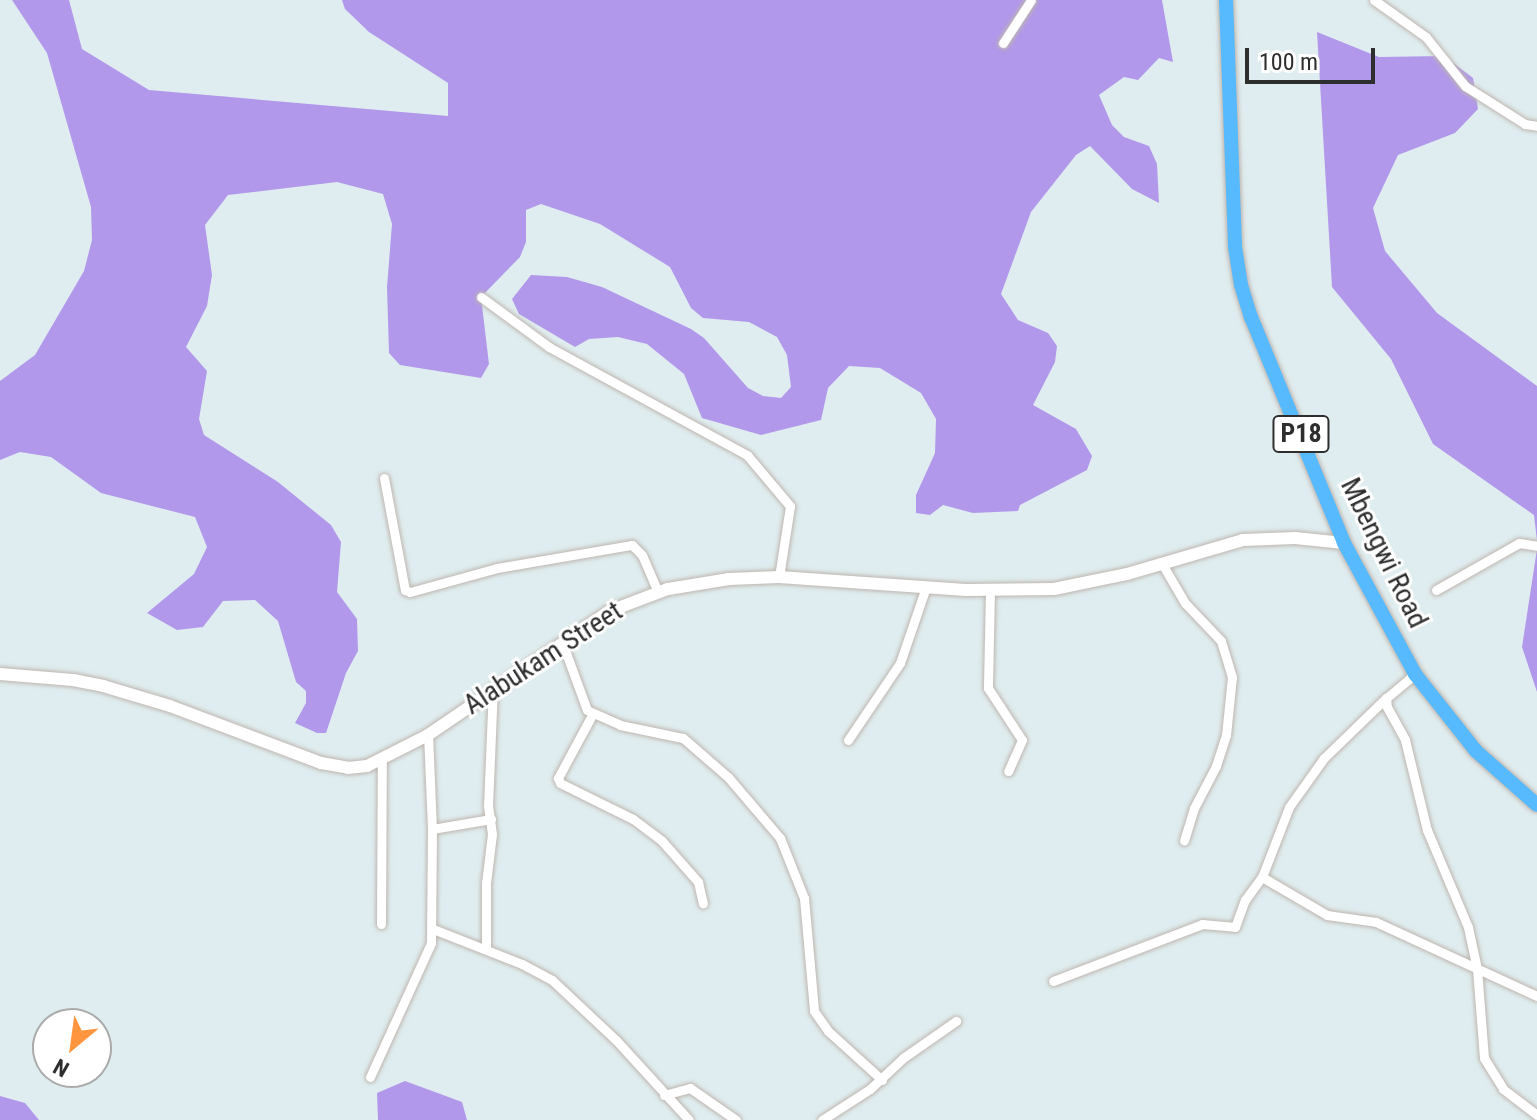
<!DOCTYPE html>
<style>
body{margin:0}
#map{position:relative;width:1537px;height:1120px;overflow:hidden;background:#e0edf0;font-family:"Roboto Condensed",sans-serif}
div>[style]{position:absolute}
.green>*{inset:0;background:#b198eb}
.roads{filter:drop-shadow(0 0 2px #beb6af) drop-shadow(0 0 2px #beb6af)}
.street>*{height:9px;margin:-4.5px;padding:0 4.5px;transform-origin:4.5px;border-radius:4.5px;background:#fff}
.secondary>*{height:12px;margin:-6px;padding:0 6px;transform-origin:6px;border-radius:6px;background:#fff}
.primary>*{height:14px;margin:-7px;padding:0 7px;transform-origin:7px;border-radius:7px;background:#57bafe}
span{translate:-50% -50%;white-space:nowrap;text-align:center;line-height:1.15;-webkit-text-stroke:6px #fff;paint-order:stroke}
.shield-label span{padding:2px 6px;background:#fff;border:2px solid;border-radius:6px;-webkit-text-stroke-width:0}
.shield-label{font-size:26px;color:#2e2e2e;font-weight:700}
.street-label{font-size:28px;color:#2e2e2e}
.north{position:absolute;left:32px;top:1008px;width:80px;height:80px;box-sizing:border-box;background:#fff;border:2px solid #ababab;border-radius:50%;rotate:209deg;font-size:22px;font-weight:700;line-height:32px;text-align:center;color:#2e2e2e}
.north::after{content:'';display:block;margin:auto;width:28px;height:36px;background:#ff953e;clip-path:polygon(50% 0,100% 100%,50% 72%,0 100%)}
.scale{position:absolute;left:1245px;top:48px;width:130px;height:36px;box-sizing:border-box;border:4px solid #2e2e2e;border-top:0;padding-left:10px;font-size:24px;line-height:28px;white-space:nowrap;color:#2e2e2e;-webkit-text-stroke:6px #fff;paint-order:stroke}
</style>
<div id="map">
<div class="green">
<i style="clip-path:polygon(12px 0,69px 0,82px 49px,149px 90px,448px 116px,448px 83px,369px 32px,345px 9px,342px 0,1162px 0,1173px 62px,1159px 58px,1138px 80px,1124px 77px,1099px 95px,1112px 125px,1124px 137px,1149px 146px,1157px 164px,1159px 203px,1132px 189px,1090px 146px,1076px 155px,1031px 212px,1001px 294px,1018px 320px,1048px 333px,1057px 346px,1055px 362px,1033px 405px,1076px 429px,1092px 456px,1087px 470px,1020px 505px,1018px 511px,973px 513px,943px 505px,930px 515px,916px 513px,916px 495px,935px 453px,936px 419px,921px 393px,880px 368px,849px 366px,828px 388px,821px 420px,761px 435px,702px 418px,684px 374px,647px 344px,618px 337px,589px 339px,575px 347px,519px 314px,512px 299px,531px 275px,567px 277px,602px 287px,691px 329px,704px 338px,748px 388px,763px 396px,781px 398px,791px 387px,787px 355px,777px 337px,749px 322px,703px 318px,691px 308px,670px 267px,600px 224px,541px 204px,526px 210px,526px 242px,520px 257px,481px 297px,489px 364px,481px 378px,400px 365px,389px 353px,387px 287px,392px 224px,383px 194px,337px 182px,228px 195px,205px 225px,212px 275px,207px 306px,186px 347px,207px 371px,199px 419px,204px 435px,278px 482px,331px 525px,341px 542px,337px 592px,357px 619px,358px 651px,346px 673px,326px 733px,317px 733px,295px 723px,306px 703px,306px 691px,296px 682px,278px 621px,255px 600px,223px 601px,203px 627px,177px 630px,147px 613px,194px 574px,207px 547px,195px 517px,101px 493px,51px 457px,20px 452px,0 460px,0 381px,35px 355px,84px 271px,92px 240px,91px 207px,47px 53px)"></i>
<i style="clip-path:polygon(1317px 32px,1379px 57px,1444px 56px,1473px 78px,1478px 109px,1455px 133px,1398px 155px,1373px 208px,1385px 251px,1437px 313px,1537px 386px,1537px 541px,1534px 515px,1433px 444px,1391px 359px,1332px 287px)"></i>
<i style="clip-path:polygon(1537px 549px,1537px 692px,1522px 647px)"></i>
<i style="clip-path:polygon(405px 1081px,462px 1102px,467px 1120px,378px 1120px,377px 1093px)"></i>
<i style="clip-path:polygon(0 1096px,25px 1103px,39px 1120px,0 1120px)"></i>
</div>
<div class="roads">
<div class="street">
<i style="left:1374px;top:0;width:64px;rotate:35.4deg"></i>
<i style="left:1426px;top:37px;width:63px;rotate:51.5deg"></i>
<i style="left:1465px;top:86px;width:71px;rotate:32.3deg"></i>
<i style="left:1525px;top:124px;width:12px;rotate:9deg"></i>
<i style="left:1003px;top:43px;width:51px;rotate:-56.9deg"></i>
<i style="left:481px;top:297px;width:84px;rotate:36.3deg"></i>
<i style="left:549px;top:347px;width:226px;rotate:28.6deg"></i>
<i style="left:747px;top:455px;width:67px;rotate:49.9deg"></i>
<i style="left:790px;top:506px;width:72px;rotate:98.8deg"></i>
<i style="left:384px;top:478px;width:114px;rotate:79.4deg"></i>
<i style="left:405px;top:590px;width:5px;rotate:22deg"></i>
<i style="left:410px;top:592px;width:90px;rotate:-15.4deg"></i>
<i style="left:497px;top:568px;width:137px;rotate:-9.7deg"></i>
<i style="left:632px;top:545px;width:14px;rotate:45deg"></i>
<i style="left:642px;top:555px;width:40px;rotate:66.6deg"></i>
<i style="left:1161px;top:562px;width:48px;rotate:59.7deg"></i>
<i style="left:1185px;top:603px;width:52px;rotate:46.5deg"></i>
<i style="left:1221px;top:641px;width:38px;rotate:73deg"></i>
<i style="left:1232px;top:677px;width:58px;rotate:95.9deg"></i>
<i style="left:1226px;top:735px;width:33px;rotate:108deg"></i>
<i style="left:1216px;top:766px;width:47px;rotate:117.6deg"></i>
<i style="left:1194px;top:808px;width:34px;rotate:107deg"></i>
<i style="left:990px;top:590px;width:98px;rotate:91.2deg"></i>
<i style="left:988px;top:688px;width:62px;rotate:56.8deg"></i>
<i style="left:1022px;top:740px;width:34px;rotate:114deg"></i>
<i style="left:1436px;top:590px;width:95px;rotate:-29.5deg"></i>
<i style="left:1519px;top:543px;width:18px;rotate:9deg"></i>
<i style="left:562px;top:642px;width:72px;rotate:69.8deg"></i>
<i style="left:587px;top:710px;width:36px;rotate:24deg"></i>
<i style="left:620px;top:725px;width:64px;rotate:11.7deg"></i>
<i style="left:683px;top:738px;width:60px;rotate:40.9deg"></i>
<i style="left:728px;top:777px;width:80px;rotate:49.6deg"></i>
<i style="left:780px;top:838px;width:65px;rotate:68.2deg"></i>
<i style="left:804px;top:898px;width:113px;rotate:84.9deg"></i>
<i style="left:814px;top:1011px;width:24px;rotate:55deg"></i>
<i style="left:828px;top:1031px;width:73px;rotate:42.2deg"></i>
<i style="left:1415px;top:674px;width:38px;rotate:140deg"></i>
<i style="left:1386px;top:698px;width:9px;rotate:84deg"></i>
<i style="left:1387px;top:707px;width:38px;rotate:61deg"></i>
<i style="left:1405px;top:740px;width:93px;rotate:76.3deg"></i>
<i style="left:1427px;top:830px;width:105px;rotate:67.1deg"></i>
<i style="left:1468px;top:927px;width:43px;rotate:77.9deg"></i>
<i style="left:1477px;top:969px;width:89px;rotate:85.5deg"></i>
<i style="left:1484px;top:1058px;width:36px;rotate:58deg"></i>
<i style="left:1503px;top:1089px;width:43px;rotate:37.4deg"></i>
<i style="left:592px;top:715px;width:72px;rotate:118.4deg"></i>
<i style="left:558px;top:778px;width:5px;rotate:68deg"></i>
<i style="left:560px;top:783px;width:81px;rotate:26.3deg"></i>
<i style="left:633px;top:819px;width:36px;rotate:37deg"></i>
<i style="left:662px;top:841px;width:55px;rotate:48.7deg"></i>
<i style="left:698px;top:882px;width:22px;rotate:77deg"></i>
<i style="left:848px;top:740px;width:93px;rotate:-56deg"></i>
<i style="left:900px;top:663px;width:80px;rotate:-71.1deg"></i>
<i style="left:432px;top:829px;width:60px;rotate:-9.6deg"></i>
<i style="left:1262px;top:877px;width:75px;rotate:30.3deg"></i>
<i style="left:1327px;top:915px;width:49px;rotate:8.1deg"></i>
<i style="left:1376px;top:922px;width:177px;rotate:24.7deg"></i>
<i style="left:381px;top:924px;width:164px;rotate:-89.7deg"></i>
<i style="left:433px;top:929px;width:96px;rotate:21.5deg"></i>
<i style="left:522px;top:964px;width:34px;rotate:28deg"></i>
<i style="left:552px;top:980px;width:88px;rotate:43.2deg"></i>
<i style="left:616px;top:1040px;width:108px;rotate:47.6deg"></i>
<i style="left:486px;top:949px;width:66px;rotate:-90deg"></i>
<i style="left:486px;top:883px;width:49px;rotate:-83deg"></i>
<i style="left:492px;top:834px;width:28px;rotate:-98deg"></i>
<i style="left:488px;top:806px;width:117px;rotate:-87.6deg"></i>
<i style="left:1053px;top:981px;width:160px;rotate:-20.9deg"></i>
<i style="left:1202px;top:924px;width:33px;rotate:5deg"></i>
<i style="left:1235px;top:927px;width:29px;rotate:-70deg"></i>
<i style="left:1245px;top:900px;width:29px;rotate:-54deg"></i>
<i style="left:1262px;top:877px;width:75px;rotate:-68.9deg"></i>
<i style="left:1289px;top:807px;width:60px;rotate:-54.5deg"></i>
<i style="left:1324px;top:758px;width:86px;rotate:-44.1deg"></i>
<i style="left:370px;top:1077px;width:147px;rotate:-65.5deg"></i>
<i style="left:431px;top:943px;width:114px;rotate:-89.5deg"></i>
<i style="left:432px;top:829px;width:94px;rotate:-92.4deg"></i>
<i style="left:664px;top:1095px;width:27px;rotate:-15deg"></i>
<i style="left:690px;top:1088px;width:56px;rotate:34.8deg"></i>
<i style="left:822px;top:1120px;width:57px;rotate:-32.9deg"></i>
<i style="left:870px;top:1089px;width:45px;rotate:-43.2deg"></i>
<i style="left:903px;top:1058px;width:65px;rotate:-34.9deg"></i>
</div>
<div class="secondary">
<i style="left:0;top:674px;width:73px;rotate:4.7deg"></i>
<i style="left:73px;top:680px;width:31px;rotate:11deg"></i>
<i style="left:103px;top:686px;width:70px;rotate:16.6deg"></i>
<i style="left:170px;top:706px;width:161px;rotate:20.7deg"></i>
<i style="left:321px;top:763px;width:27px;rotate:10deg"></i>
<i style="left:348px;top:768px;width:19px;rotate:-6deg"></i>
<i style="left:367px;top:766px;width:68px;rotate:-26.9deg"></i>
<i style="left:428px;top:735px;width:220px;rotate:-34.3deg"></i>
<i style="left:610px;top:611px;width:62px;rotate:-20.8deg"></i>
<i style="left:668px;top:589px;width:62px;rotate:-9.3deg"></i>
<i style="left:729px;top:579px;width:50px;rotate:-2.3deg"></i>
<i style="left:779px;top:577px;width:187px;rotate:4deg"></i>
<i style="left:966px;top:590px;width:88px;rotate:-0.7deg"></i>
<i style="left:1054px;top:589px;width:75px;rotate:-11.6deg"></i>
<i style="left:1127px;top:574px;width:121px;rotate:-16.3deg"></i>
<i style="left:1243px;top:540px;width:52px;rotate:-2.2deg"></i>
<i style="left:1295px;top:538px;width:49px;rotate:5.8deg"></i>
</div>
<div class="primary">
<i style="left:1226px;top:0;width:247px;rotate:87.9deg"></i>
<i style="left:1235px;top:247px;width:38px;rotate:81deg"></i>
<i style="left:1241px;top:285px;width:34px;rotate:73deg"></i>
<i style="left:1251px;top:317px;width:244px;rotate:67.6deg"></i>
<i style="left:1344px;top:543px;width:149px;rotate:61.5deg"></i>
<i style="left:1415px;top:674px;width:98px;rotate:51.6deg"></i>
<i style="left:1476px;top:751px;width:81px;rotate:41.5deg"></i>
</div>
</div>
<div class="shield-label">
<span style="left:1301px;top:434px">P18</span>
</div>
<div class="street-label">
<span style="left:1384px;top:553px;rotate:64deg">Mbengwi Road</span>
<span style="left:543px;top:658px;rotate:-33deg">Alabukam Street</span>
</div>
<div class="north">N</div>
<div class="scale">100 m</div>
</div>
